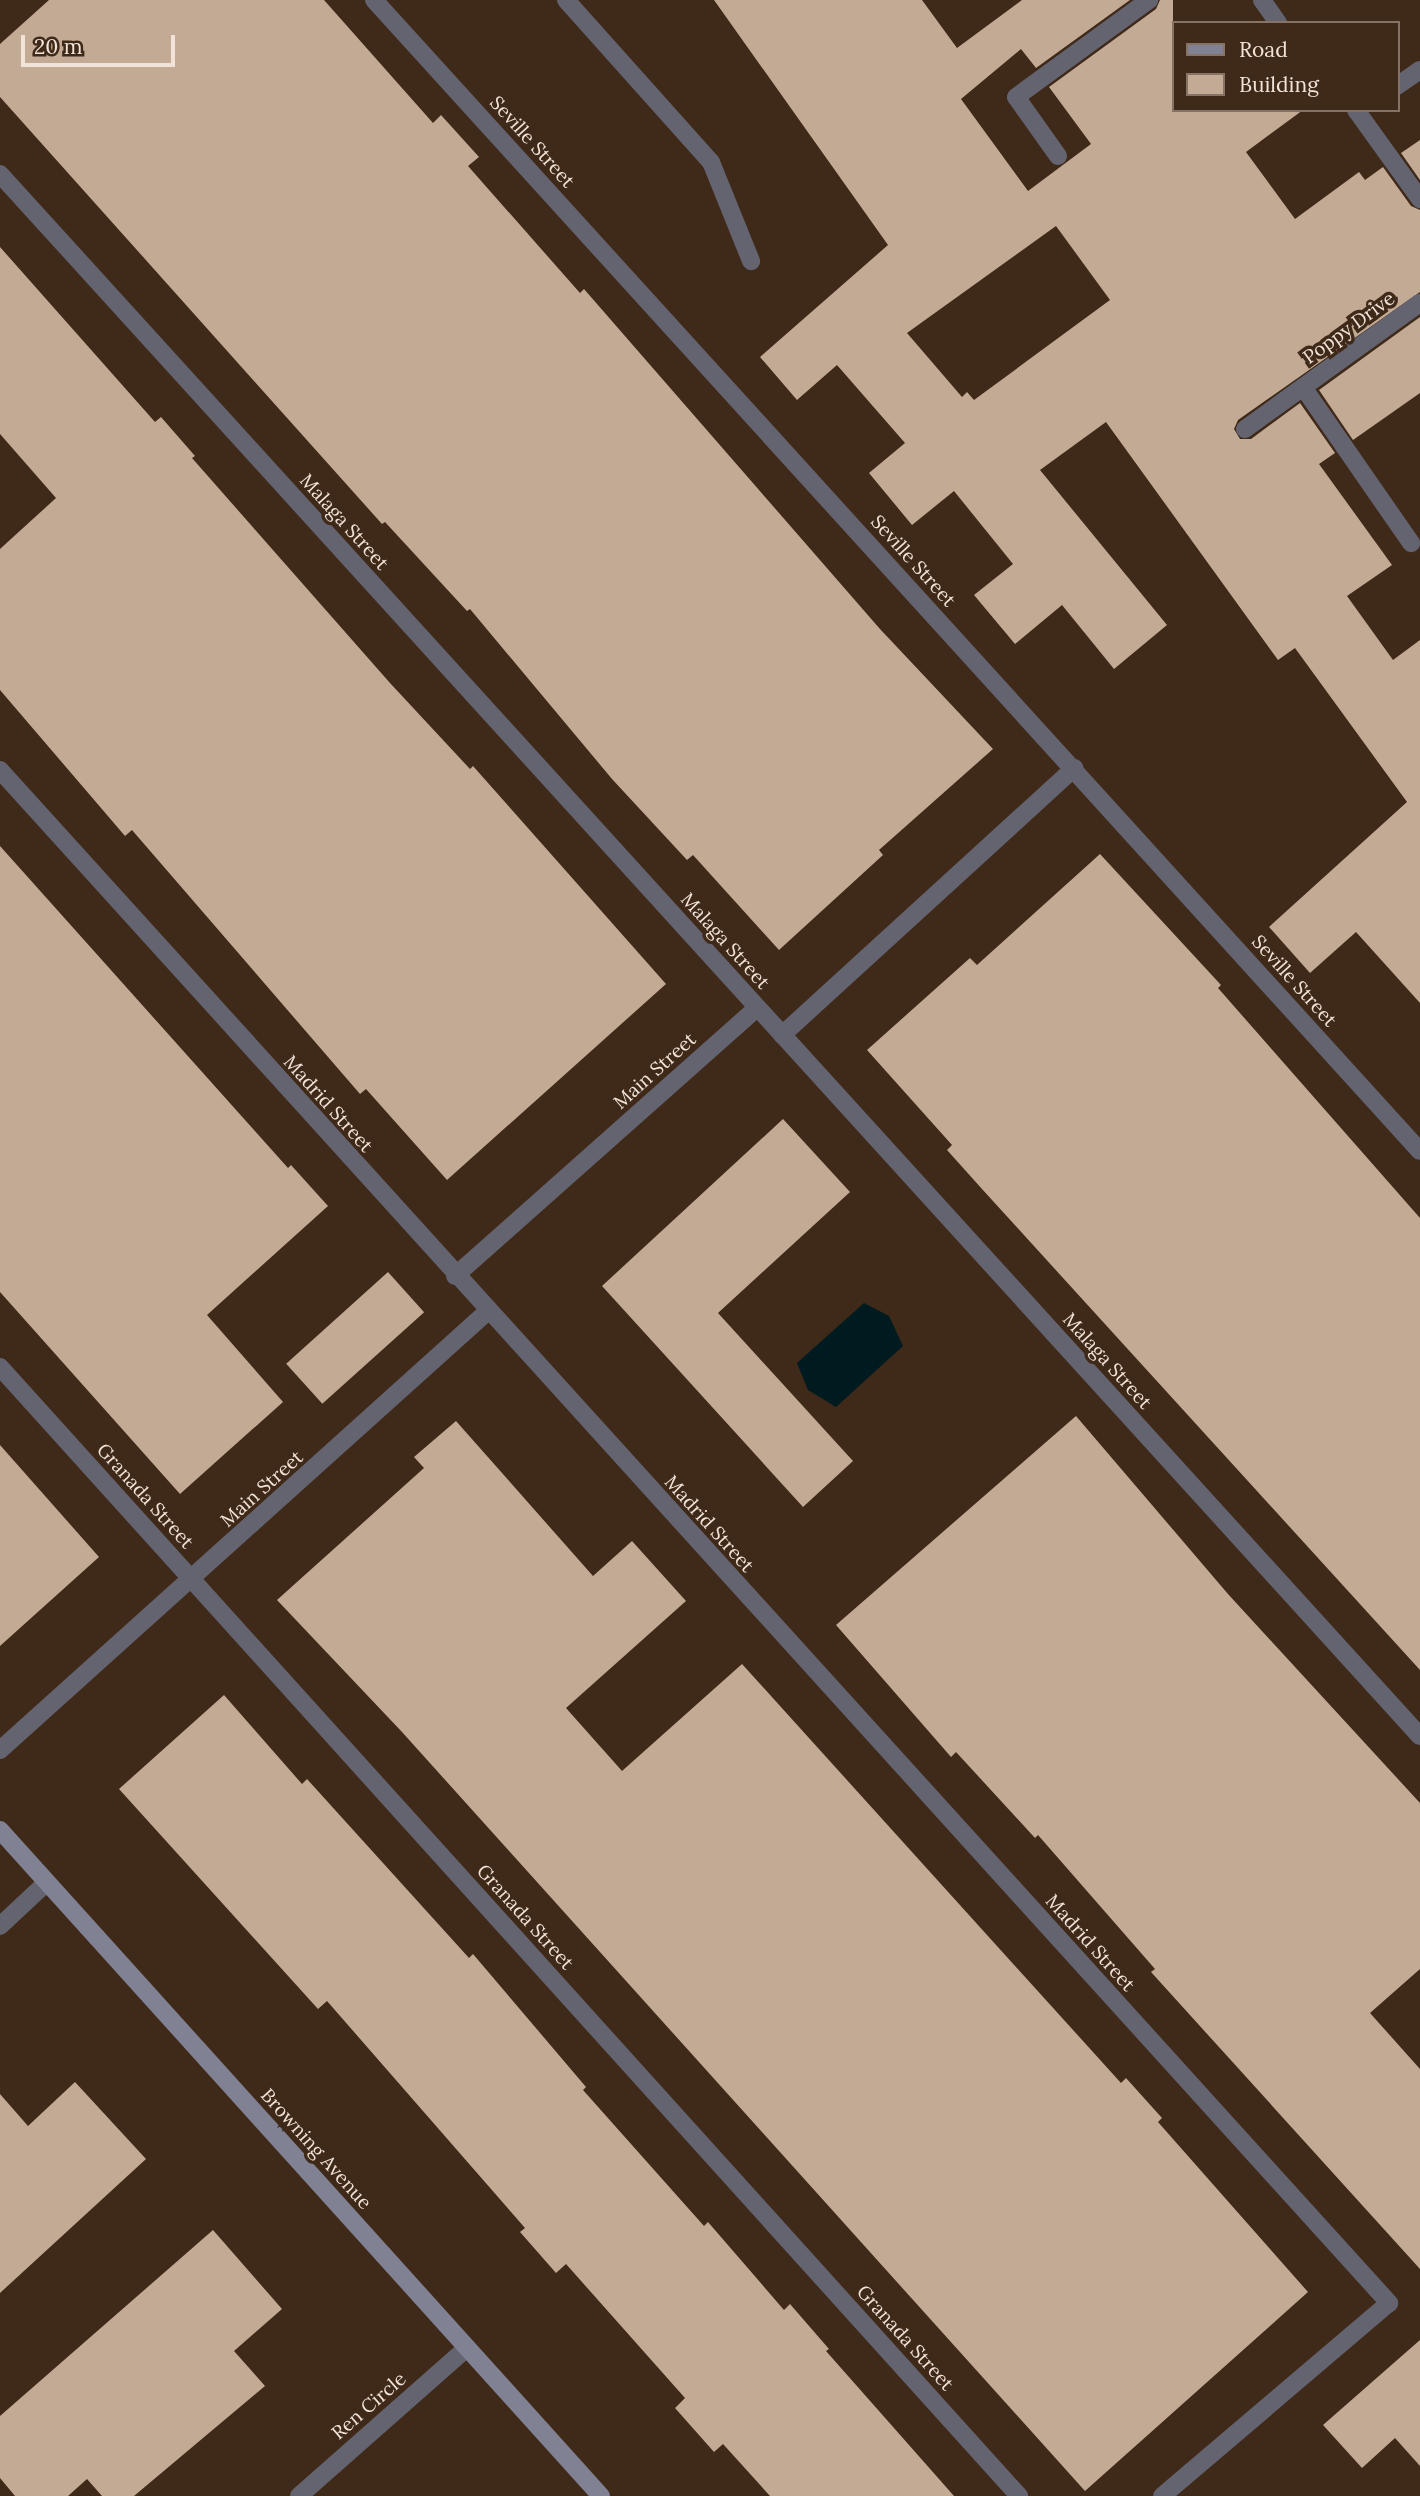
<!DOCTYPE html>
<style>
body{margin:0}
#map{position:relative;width:1420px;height:2496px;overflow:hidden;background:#3f2919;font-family:Lora,serif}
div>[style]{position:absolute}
.water>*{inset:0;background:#001b20}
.building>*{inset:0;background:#c3aa94;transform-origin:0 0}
.street>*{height:18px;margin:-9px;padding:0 9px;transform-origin:9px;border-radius:9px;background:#646370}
.secondary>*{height:18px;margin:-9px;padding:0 9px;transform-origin:9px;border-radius:9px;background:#818194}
span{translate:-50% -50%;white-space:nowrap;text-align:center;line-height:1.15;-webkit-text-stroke:7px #3f2919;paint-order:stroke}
.street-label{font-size:19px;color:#f1e3d8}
.legend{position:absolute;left:1172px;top:21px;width:228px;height:91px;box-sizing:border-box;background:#3f2919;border:2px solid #867365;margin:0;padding:9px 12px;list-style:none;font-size:21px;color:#f1e3d8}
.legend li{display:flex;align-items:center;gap:14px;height:35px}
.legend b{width:35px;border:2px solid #867365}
.scale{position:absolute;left:21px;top:35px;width:154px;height:32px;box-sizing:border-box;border:4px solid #f1e3d8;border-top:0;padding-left:9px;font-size:21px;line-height:24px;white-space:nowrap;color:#f1e3d8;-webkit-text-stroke:5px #3f2919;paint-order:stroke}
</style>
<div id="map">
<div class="water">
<i style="clip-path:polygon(864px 1303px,889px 1316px,903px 1346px,836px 1407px,808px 1390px,797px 1363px)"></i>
</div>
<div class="building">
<i style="clip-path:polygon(49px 0,324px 0,433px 123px,441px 115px,479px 157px,468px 166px,580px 293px,584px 289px,880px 629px,993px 749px,879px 850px,883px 855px,779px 950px,693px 855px,687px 860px,612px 779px,470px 609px,467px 611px,385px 522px,382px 524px,0 97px,0 44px)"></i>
<i style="clip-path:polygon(evenodd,714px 0,922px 0,957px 48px,1022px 0,1130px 0,1036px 68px,1021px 49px,961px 99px,1028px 191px,1091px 144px,1049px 87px,1156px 9px,1160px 0,1173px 0,1173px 110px,1303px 110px,1246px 152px,1295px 219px,1359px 172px,1365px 180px,1383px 167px,1411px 206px,1420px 210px,1420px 292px,1238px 420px,1234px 429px,1240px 439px,1251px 439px,1300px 403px,1335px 453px,1319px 464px,1392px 565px,1347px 596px,1393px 660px,1420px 640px,1420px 1003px,1356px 932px,1310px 973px,1269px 927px,1407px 802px,1295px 648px,1278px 660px,1106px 422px,1040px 470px,1167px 625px,1114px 669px,1062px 605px,1015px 644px,974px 595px,1013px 564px,954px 491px,912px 525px,869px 473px,905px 443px,837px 365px,797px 400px,760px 357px,888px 245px,714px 0,1056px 226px,1110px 300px,974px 400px,967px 392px,962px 397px,907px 333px,1056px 226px)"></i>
<i style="clip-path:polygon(1420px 140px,1420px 180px,1401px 153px)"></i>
<i style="clip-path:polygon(0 247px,155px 422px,161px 417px,195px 456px,192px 458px,390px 683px,470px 769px,473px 766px,666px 984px,447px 1180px,366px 1089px,360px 1094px,132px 830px,125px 836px,0 690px,0 549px,56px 498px,0 434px)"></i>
<i style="clip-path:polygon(1420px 317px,1420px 393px,1353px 440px,1319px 390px)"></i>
<i style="clip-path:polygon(0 846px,288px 1168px,291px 1165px,328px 1206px,207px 1315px,283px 1402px,180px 1494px,0 1292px)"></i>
<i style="clip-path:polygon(1100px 854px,1221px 985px,1218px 988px,1420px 1218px,1420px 1670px,982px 1189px,947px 1150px,952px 1145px,867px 1050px,970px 958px,977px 965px)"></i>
<i style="clip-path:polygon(783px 1119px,850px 1192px,718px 1313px,853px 1461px,803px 1507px,602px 1286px)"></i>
<i style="left:388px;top:1272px;width:54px;height:137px;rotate:48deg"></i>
<i style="clip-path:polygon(1076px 1416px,1228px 1594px,1420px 1803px,1420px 1969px,1370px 2013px,1420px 2069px,1420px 2269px,1151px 1972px,1155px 1969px,1038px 1835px,1035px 1838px,956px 1752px,951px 1757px,836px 1625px)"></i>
<i style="clip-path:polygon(456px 1421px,593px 1576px,632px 1541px,686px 1601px,566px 1708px,622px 1771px,742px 1664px,1121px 2083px,1126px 2078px,1162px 2118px,1158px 2122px,1308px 2292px,1085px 2491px,402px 1732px,277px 1600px,424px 1468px,414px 1457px)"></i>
<i style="clip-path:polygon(0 1445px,99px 1557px,0 1646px)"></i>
<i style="clip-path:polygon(224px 1695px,302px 1784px,307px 1779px,469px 1958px,473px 1954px,586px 2087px,583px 2090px,704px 2226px,708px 2222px,784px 2310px,790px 2304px,829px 2349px,826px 2351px,954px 2496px,770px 2496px,723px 2444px,714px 2452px,675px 2408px,685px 2398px,566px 2264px,556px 2273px,520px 2232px,525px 2228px,327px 2001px,318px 2009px,119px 1789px)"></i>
<i style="clip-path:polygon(75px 2082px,146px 2159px,0 2293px,0 2094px,28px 2126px)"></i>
<i style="clip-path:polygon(213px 2230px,282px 2309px,234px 2351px,265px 2386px,134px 2496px,102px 2496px,87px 2479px,68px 2496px,15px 2496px,0 2478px,0 2416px)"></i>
<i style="clip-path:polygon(1420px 2340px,1420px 2466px,1395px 2438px,1362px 2468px,1323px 2425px)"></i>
</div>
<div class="street">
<i style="left:374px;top:0;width:1555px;rotate:47.74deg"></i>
<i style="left:566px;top:0;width:217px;rotate:48.2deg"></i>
<i style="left:711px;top:162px;width:107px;rotate:68deg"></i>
<i style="left:1262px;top:0;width:28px;rotate:55deg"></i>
<i style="left:1397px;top:86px;width:28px;rotate:-35deg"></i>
<i style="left:1356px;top:110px;width:110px;rotate:54.3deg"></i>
<i style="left:1058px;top:156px;width:72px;rotate:-125.4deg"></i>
<i style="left:1016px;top:97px;width:165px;rotate:-36.1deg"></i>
<i style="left:0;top:174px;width:2111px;rotate:47.73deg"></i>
<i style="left:1303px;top:387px;width:190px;rotate:55.3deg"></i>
<i style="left:1245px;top:429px;width:216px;rotate:-35.8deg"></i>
<i style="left:0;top:770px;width:2069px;rotate:47.82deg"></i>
<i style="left:1389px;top:2303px;width:298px;rotate:139.6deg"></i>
<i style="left:782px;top:1035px;width:396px;rotate:-42.4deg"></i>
<i style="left:455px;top:1276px;width:404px;rotate:-41.6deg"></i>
<i style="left:0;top:1367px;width:1521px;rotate:47.93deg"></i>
<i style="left:0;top:1750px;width:656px;rotate:-41.97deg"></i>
<i style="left:0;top:1926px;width:63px;rotate:-43.1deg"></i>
<i style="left:299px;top:2496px;width:224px;rotate:-41.4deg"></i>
</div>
<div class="secondary">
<i style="left:0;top:1830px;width:897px;rotate:47.94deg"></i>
</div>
<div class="street-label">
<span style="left:532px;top:142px;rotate:48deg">Seville Street</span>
<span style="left:1349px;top:328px;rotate:-36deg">Poppy Drive</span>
<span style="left:344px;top:522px;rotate:48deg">Malaga Street</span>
<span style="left:913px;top:561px;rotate:48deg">Seville Street</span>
<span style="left:725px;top:941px;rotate:48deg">Malaga Street</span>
<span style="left:1294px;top:981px;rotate:48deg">Seville Street</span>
<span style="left:655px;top:1071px;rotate:-42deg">Main Street</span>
<span style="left:328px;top:1104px;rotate:48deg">Madrid Street</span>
<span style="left:1107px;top:1361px;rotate:48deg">Malaga Street</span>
<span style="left:262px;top:1489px;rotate:-42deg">Main Street</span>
<span style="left:145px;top:1496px;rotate:48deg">Granada Street</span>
<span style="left:709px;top:1524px;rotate:48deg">Madrid Street</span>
<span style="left:525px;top:1917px;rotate:48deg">Granada Street</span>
<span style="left:1090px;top:1943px;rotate:48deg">Madrid Street</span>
<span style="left:316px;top:2149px;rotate:48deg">Browning Avenue</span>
<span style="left:905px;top:2338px;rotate:48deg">Granada Street</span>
<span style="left:369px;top:2406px;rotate:-41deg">Ren Circle</span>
</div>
<ul class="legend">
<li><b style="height:9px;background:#818194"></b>Road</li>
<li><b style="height:19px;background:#c3aa94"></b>Building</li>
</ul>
<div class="scale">20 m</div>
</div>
